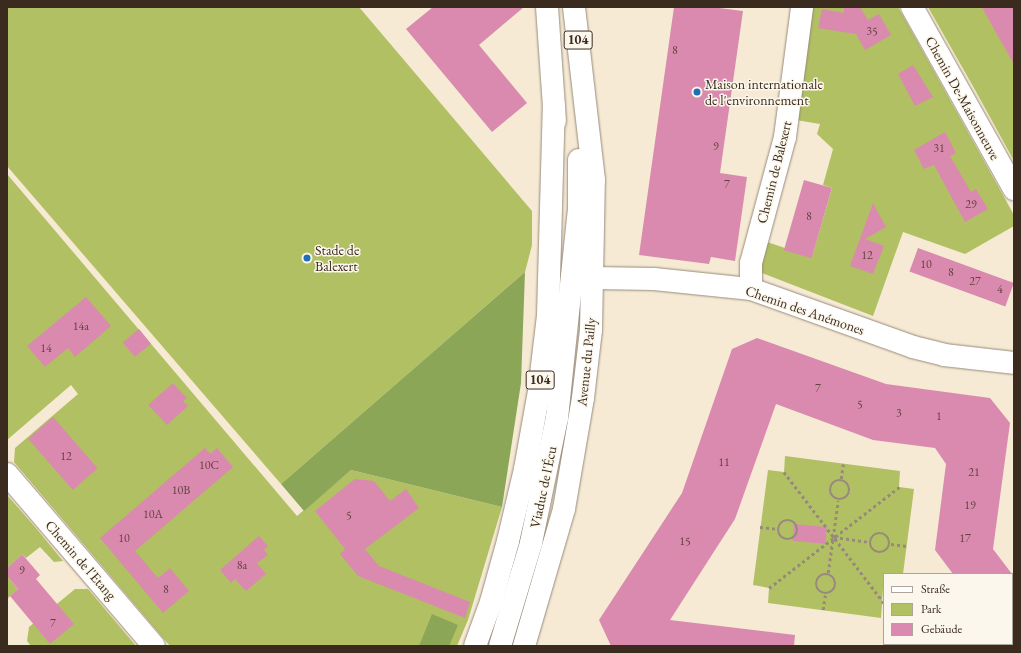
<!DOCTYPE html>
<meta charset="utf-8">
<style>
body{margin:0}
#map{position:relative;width:1021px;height:653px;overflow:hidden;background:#f6ead5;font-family:"EB Garamond",serif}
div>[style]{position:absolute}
.green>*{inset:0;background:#b1c062}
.forest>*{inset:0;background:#8ca658}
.building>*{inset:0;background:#da8aae;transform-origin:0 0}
.path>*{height:2.5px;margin-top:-1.25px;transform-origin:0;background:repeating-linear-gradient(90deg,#988a7a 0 3px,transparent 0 6px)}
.path>.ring{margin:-1.25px;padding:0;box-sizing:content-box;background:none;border:2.5px solid #988a7a;border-radius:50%}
.roads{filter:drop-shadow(0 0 1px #988a7a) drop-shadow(0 0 1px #988a7a)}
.minor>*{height:22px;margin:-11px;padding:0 11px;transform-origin:11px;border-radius:11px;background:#fff}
.major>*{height:22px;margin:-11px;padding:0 11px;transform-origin:11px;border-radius:11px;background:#fff}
.dots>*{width:11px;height:11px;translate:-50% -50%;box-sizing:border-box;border:2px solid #fbf7ec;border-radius:50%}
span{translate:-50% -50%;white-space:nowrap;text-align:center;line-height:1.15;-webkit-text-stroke:3px #fbf7ec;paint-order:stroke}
.number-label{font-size:12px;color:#634242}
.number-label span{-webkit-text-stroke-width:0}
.shield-label span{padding:1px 3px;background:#fbf7ec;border:1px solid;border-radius:3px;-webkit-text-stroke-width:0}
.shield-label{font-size:13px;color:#3b2a1e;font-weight:700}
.poi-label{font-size:14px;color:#3b2a1e}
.left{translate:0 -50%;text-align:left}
.street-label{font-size:14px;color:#3b2a1e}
.frame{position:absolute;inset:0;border:8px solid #3b2a1e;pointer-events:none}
.legend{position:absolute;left:883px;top:573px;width:130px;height:72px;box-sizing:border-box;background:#fbf7ec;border:1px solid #aea59a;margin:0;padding:5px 7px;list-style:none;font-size:12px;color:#3b2a1e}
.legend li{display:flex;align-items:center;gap:8px;height:20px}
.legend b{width:20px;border:1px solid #aea59a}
</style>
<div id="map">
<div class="green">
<i style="clip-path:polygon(7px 7px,359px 7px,532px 211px,532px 245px,525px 272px,281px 484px,7px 166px)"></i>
<i style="clip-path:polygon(811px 7px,898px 7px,1014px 215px,1014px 226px,965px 254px,903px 232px,873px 316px,762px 273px,758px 265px,767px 242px,812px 257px,832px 188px,823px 185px,833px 149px,817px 134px,820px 124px,796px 120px)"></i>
<i style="clip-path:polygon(928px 7px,1014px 7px,1013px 159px,974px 88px)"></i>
<i style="clip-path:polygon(7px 174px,297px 516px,351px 470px,502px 507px,468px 620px,457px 646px,170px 646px,14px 462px,15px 448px,78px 394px,71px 385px,7px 440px)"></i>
<i style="clip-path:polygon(785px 456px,900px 471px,899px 487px,914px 489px,903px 574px,884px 574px,881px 618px,768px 603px,769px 588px,753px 585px,768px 470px,784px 472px)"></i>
<i style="clip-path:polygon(7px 495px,35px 527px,63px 561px,54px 562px,40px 547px,26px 558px,22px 554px,7px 568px)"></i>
<i style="clip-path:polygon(7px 576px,18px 589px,7px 599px)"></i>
<i style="clip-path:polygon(75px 589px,88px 589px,136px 646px,31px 646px,27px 641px,29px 627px)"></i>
</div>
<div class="forest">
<i style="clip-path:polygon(525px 272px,521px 383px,502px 507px,351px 470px,304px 511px,281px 484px)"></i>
<i style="clip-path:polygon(432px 614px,458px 625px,449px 646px,419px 646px)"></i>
</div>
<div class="building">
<i style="clip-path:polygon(433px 7px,524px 7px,479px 45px,527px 103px,492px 132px,406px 29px)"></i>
<i style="clip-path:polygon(674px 7px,711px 7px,743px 11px,720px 173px,747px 177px,735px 261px,711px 257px,709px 264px,639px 255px)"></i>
<i style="clip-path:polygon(844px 7px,860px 7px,868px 20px,879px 14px,891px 35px,865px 50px,856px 34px,818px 28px,822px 9px,844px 13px)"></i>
<i style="clip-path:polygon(982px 7px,1014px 7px,1014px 64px,995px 31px)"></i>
<i style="clip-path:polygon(913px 65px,933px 97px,915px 106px,898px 74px)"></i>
<i style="clip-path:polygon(945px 132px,956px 153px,950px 156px,971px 192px,976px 189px,988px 209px,965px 222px,934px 165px,924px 169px,914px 150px)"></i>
<i style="left:804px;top:180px;width:29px;height:73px;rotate:16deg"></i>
<i style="clip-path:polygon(873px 203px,886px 227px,865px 239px,884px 246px,873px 274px,850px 266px)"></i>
<i style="left:918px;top:248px;width:102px;height:25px;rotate:20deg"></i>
<i style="clip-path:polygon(86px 297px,111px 326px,75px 357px,68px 348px,45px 367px,27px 346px)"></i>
<i style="left:139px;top:329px;width:19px;height:21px;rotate:51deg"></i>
<i style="clip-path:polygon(757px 338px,886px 384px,990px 398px,1010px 423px,993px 549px,1012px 574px,953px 574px,935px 550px,946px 464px,935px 448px,873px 440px,776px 404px,735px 519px,670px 620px,795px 635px,794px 646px,611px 646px,599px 620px,682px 493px,732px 349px)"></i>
<i style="clip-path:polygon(173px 383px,187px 398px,183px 401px,188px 406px,167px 425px,148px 405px)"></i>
<i style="left:53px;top:417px;width:68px;height:33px;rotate:49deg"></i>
<i style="clip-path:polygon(205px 448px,210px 454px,217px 448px,233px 467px,135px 551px,158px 578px,170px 568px,189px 591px,163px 613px,100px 538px)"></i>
<i style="clip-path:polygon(355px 479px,374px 481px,390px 501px,406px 489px,419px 508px,365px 549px,379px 566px,470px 602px,465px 618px,358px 576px,340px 554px,345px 549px,315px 511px)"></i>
<i style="left:794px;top:524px;width:33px;height:17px;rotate:5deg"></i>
<i style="clip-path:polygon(259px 536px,268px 546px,264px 550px,268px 555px,257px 563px,266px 574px,246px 591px,235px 579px,231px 583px,220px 570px)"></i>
<i style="clip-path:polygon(22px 554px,40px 575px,36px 579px,74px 624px,50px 644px,10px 596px,18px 589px,7px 576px,7px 568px)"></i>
</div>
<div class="path">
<i style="left:784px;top:472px;width:165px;rotate:52.6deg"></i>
<i style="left:841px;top:479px;width:15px;rotate:-82deg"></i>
<i class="ring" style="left:830px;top:480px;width:17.5px;height:17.5px"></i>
<i class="ring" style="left:778px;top:520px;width:17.5px;height:17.5px"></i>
<i style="left:760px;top:527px;width:18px;rotate:6deg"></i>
<i class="ring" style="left:870px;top:533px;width:17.5px;height:17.5px"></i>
<i style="left:834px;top:537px;width:35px;rotate:8deg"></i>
<i style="left:891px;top:544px;width:16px;rotate:7deg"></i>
<i style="left:828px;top:573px;width:73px;rotate:-82.1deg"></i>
<i class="ring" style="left:816px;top:574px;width:17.5px;height:17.5px"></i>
<i style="left:769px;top:588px;width:165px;rotate:-37.8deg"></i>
<i style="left:823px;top:610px;width:15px;rotate:-82deg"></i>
</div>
<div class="roads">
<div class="minor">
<i style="left:912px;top:7px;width:209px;rotate:60.7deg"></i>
<i style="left:593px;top:278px;width:61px;rotate:0.9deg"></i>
<i style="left:654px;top:279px;width:98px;rotate:5.9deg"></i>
<i style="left:751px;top:289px;width:172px;rotate:19.7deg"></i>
<i style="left:913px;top:347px;width:32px;rotate:14deg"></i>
<i style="left:944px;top:355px;width:70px;rotate:6.5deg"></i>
<i style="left:751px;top:289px;width:26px;rotate:-90deg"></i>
<i style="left:751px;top:263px;width:131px;rotate:-74.9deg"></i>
<i style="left:785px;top:137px;width:131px;rotate:-82.5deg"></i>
<i style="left:7px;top:474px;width:226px;rotate:49.5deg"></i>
</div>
<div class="major">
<i style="left:547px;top:7px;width:114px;rotate:86deg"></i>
<i style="left:475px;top:646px;width:47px;rotate:-70deg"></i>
<i style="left:491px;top:602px;width:63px;rotate:-74.4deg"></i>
<i style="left:508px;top:541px;width:74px;rotate:-76.7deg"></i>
<i style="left:525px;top:469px;width:79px;rotate:-79.8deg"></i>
<i style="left:539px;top:391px;width:77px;rotate:-83.2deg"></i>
<i style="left:548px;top:315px;width:209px;rotate:-88.4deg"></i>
<i style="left:500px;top:646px;width:108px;rotate:-73.2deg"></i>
<i style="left:531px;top:543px;width:128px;rotate:-78.3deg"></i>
<i style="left:557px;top:418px;width:210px;rotate:-84deg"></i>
<i style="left:579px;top:209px;width:49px;rotate:-90deg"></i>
<i style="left:524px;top:646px;width:143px;rotate:-73.7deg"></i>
<i style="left:564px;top:509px;width:113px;rotate:-80.3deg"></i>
<i style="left:583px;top:398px;width:68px;rotate:-83.3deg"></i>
<i style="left:591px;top:330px;width:150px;rotate:-88.9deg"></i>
<i style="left:594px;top:180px;width:174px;rotate:-96.6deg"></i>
</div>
</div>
<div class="dots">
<i style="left:697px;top:92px;background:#1f6fb2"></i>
<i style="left:307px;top:258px;background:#1f6fb2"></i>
</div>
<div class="number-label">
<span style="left:872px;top:32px">35</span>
<span style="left:675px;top:51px">8</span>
<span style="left:716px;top:147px">9</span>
<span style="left:939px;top:149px">31</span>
<span style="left:727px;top:185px">7</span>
<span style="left:971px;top:205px">29</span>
<span style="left:809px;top:217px">8</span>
<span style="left:867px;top:256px">12</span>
<span style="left:926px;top:265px">10</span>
<span style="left:951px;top:273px">8</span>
<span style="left:975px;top:282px">27</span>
<span style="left:1000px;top:290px">4</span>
<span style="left:81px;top:327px">14a</span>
<span style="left:46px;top:349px">14</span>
<span style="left:818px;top:389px">7</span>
<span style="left:860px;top:405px">5</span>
<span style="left:899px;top:414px">3</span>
<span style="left:939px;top:417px">1</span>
<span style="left:66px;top:457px">12</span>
<span style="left:724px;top:463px">11</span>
<span style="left:209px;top:466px">10C</span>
<span style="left:974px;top:473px">21</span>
<span style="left:181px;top:491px">10B</span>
<span style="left:970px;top:506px">19</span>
<span style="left:153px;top:515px">10A</span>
<span style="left:349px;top:516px">5</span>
<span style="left:124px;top:539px">10</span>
<span style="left:965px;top:539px">17</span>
<span style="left:685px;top:542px">15</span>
<span style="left:242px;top:566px">8a</span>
<span style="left:22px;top:571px">9</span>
<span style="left:166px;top:590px">8</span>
<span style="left:53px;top:624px">7</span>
</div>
<div class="shield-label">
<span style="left:578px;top:40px">104</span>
<span style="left:540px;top:380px">104</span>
</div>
<div class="poi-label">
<span class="left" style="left:705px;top:92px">Maison internationale<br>de l'environnement</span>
<span class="left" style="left:315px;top:258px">Stade de<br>Balexert</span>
</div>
<div class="street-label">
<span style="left:963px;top:98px;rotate:61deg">Chemin De-Maisonneuve</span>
<span style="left:774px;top:172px;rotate:-76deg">Chemin de Balexert</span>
<span style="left:805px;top:310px;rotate:19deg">Chemin des Anémones</span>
<span style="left:586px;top:362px;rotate:-84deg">Avenue du Pailly</span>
<span style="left:543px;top:487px;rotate:-78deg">Viaduc de l'Écu</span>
<span style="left:81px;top:560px;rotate:49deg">Chemin de l'Etang</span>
</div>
<div class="frame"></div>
<ul class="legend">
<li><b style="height:5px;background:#fff"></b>Straße</li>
<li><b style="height:11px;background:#b1c062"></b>Park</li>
<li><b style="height:11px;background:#da8aae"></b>Gebäude</li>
</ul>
</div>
